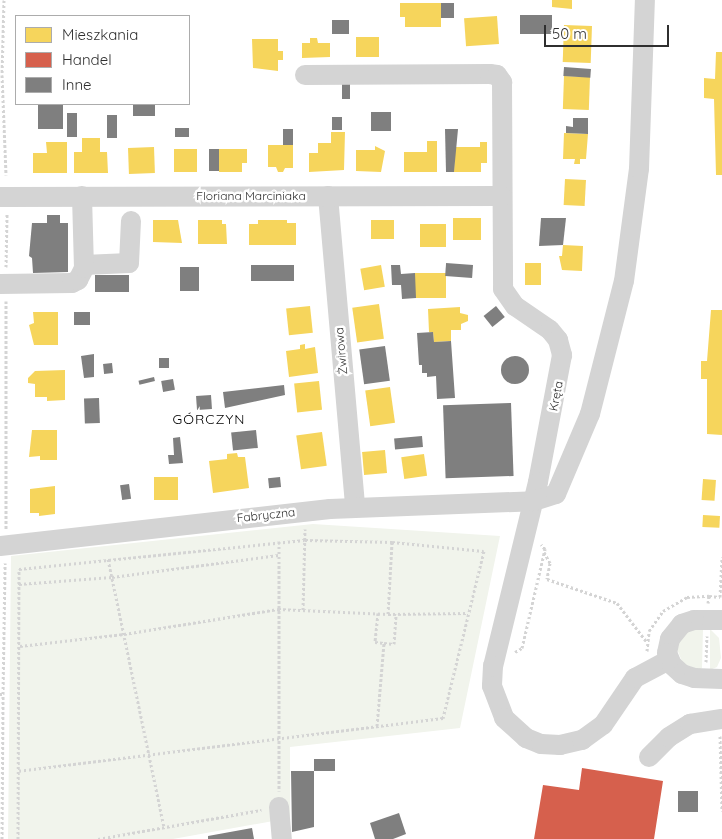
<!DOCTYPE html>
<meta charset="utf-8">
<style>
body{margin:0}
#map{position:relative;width:722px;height:839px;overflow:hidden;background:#fff;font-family:Quicksand,sans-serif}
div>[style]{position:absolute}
.green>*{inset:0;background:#f1f4ec}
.homes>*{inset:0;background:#f6d55c;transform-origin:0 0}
.shops>*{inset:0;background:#d6604d}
.building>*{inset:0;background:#7f7f7f;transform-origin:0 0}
.round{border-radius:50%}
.path>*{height:3px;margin-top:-1.5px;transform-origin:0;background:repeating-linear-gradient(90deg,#d4d4d4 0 2.5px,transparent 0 5px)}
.minor>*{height:20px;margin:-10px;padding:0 10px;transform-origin:10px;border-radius:10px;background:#d4d4d4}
span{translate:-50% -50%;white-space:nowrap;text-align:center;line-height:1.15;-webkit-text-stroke:5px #fff;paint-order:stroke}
.street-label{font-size:12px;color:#2f2f2f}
.neighbourhood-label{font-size:14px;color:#000;letter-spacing:1px}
.legend{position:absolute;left:15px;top:15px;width:175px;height:90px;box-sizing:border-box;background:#fff;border:1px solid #acacac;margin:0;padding:6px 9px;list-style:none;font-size:15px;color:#2f2f2f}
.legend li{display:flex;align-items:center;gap:10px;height:25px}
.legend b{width:25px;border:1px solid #acacac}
.scale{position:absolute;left:544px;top:25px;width:125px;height:22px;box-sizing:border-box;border:2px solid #2f2f2f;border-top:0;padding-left:6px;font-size:15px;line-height:18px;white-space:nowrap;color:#2f2f2f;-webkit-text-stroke:4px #fff;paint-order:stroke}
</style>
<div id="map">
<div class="green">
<i style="clip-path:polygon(313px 524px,500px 536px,460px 728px,290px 747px,290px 818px,173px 839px,8px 839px,11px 556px)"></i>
<i style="clip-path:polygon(703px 629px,702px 668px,700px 670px,683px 664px,677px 649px,679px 641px,689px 630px)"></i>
<i style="clip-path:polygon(710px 629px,719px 638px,721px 658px,717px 667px,710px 670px)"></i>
</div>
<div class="homes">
<i style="clip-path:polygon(552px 0,572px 0,572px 9px,552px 7px)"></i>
<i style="clip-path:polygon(400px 3px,441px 3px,441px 27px,405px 27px,405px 17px,400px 17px)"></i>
<i style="left:497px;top:16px;width:28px;height:33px;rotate:86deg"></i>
<i style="left:564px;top:25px;width:28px;height:37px;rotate:2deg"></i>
<i style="left:356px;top:37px;width:23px;height:20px"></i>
<i style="clip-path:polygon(310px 38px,317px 38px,318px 43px,330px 43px,330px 57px,302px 58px,302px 43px,310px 43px)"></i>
<i style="clip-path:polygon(252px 39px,278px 39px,278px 51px,283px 51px,283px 60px,278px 60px,278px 71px,253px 68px)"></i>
<i style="clip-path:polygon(716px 52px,722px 52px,722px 175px,716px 175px,714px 99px,704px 98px,704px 78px,715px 79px)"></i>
<i style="left:564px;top:76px;width:26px;height:33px;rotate:2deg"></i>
<i style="clip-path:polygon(331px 132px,345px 132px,344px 170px,309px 172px,309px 153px,318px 153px,318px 143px,331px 143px)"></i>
<i style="clip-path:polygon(564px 133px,588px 134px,586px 159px,580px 159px,580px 164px,574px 164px,575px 159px,563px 159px)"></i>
<i style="clip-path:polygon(82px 138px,100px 138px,100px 152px,107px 152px,108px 173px,74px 173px,74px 152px,82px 152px)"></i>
<i style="clip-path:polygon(427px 141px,437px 141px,437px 172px,404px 172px,404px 152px,427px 152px)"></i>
<i style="clip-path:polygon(46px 142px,67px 142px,67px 173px,33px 173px,33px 153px,47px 153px)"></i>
<i style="clip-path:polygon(480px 142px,487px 142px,487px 163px,481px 163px,481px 172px,454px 172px,455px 147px,480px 147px)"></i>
<i style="clip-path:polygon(268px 145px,293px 145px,293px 168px,285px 168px,283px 172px,278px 172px,276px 167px,268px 167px)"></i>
<i style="clip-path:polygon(375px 146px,385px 151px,381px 172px,356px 171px,356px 150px,375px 150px)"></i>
<i style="left:154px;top:147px;width:26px;height:26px;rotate:88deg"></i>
<i style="left:197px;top:149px;width:23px;height:23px;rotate:90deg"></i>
<i style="clip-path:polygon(219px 149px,247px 149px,247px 163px,242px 163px,242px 172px,219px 172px)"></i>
<i style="left:565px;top:179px;width:21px;height:26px;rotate:3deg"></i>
<i style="left:481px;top:218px;width:22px;height:28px;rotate:90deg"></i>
<i style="clip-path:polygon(153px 220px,178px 220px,182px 243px,153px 242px)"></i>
<i style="clip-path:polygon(198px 220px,222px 220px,222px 224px,226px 224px,227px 244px,198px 244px)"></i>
<i style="clip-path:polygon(258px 220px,287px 220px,287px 223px,296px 223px,296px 245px,249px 245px,249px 224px,258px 224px)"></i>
<i style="left:371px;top:220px;width:23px;height:19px"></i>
<i style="left:420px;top:224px;width:26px;height:23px"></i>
<i style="clip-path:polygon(563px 245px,583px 246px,582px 271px,562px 270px,559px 256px,562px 256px)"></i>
<i style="left:525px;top:263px;width:16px;height:22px"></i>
<i style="left:381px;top:265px;width:22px;height:21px;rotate:80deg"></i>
<i style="left:415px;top:273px;width:31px;height:25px"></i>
<i style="left:379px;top:304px;width:35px;height:27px;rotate:82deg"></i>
<i style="left:310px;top:306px;width:27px;height:24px;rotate:84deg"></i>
<i style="clip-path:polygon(460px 307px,460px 313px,468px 315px,468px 321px,461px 324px,461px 330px,451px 330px,451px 341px,434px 342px,433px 332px,429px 332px,428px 309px)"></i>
<i style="clip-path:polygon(711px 310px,722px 310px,722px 435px,707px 434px,707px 379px,701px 379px,701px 361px,707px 361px)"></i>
<i style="clip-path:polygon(33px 312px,58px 312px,58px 345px,34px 345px,29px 325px,34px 323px)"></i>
<i style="clip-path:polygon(305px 344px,305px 349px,315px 347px,318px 373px,289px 377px,286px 351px,300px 349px,300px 345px)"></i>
<i style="clip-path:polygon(65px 370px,65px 400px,47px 401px,47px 397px,35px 397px,35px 384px,28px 383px,28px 378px,35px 371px)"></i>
<i style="left:319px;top:381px;width:29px;height:25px;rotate:84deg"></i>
<i style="left:390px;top:387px;width:36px;height:25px;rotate:82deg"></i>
<i style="clip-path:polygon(32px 430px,57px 430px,57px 460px,40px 460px,40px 456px,29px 457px)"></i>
<i style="left:322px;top:432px;width:34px;height:26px;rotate:82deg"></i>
<i style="left:385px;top:450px;width:23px;height:23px;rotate:85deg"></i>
<i style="clip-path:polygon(237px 453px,238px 457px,245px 457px,249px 488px,213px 493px,209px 461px,227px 459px,227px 454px)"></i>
<i style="left:424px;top:454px;width:22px;height:23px;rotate:82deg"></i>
<i style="left:178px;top:477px;width:23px;height:24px;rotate:90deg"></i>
<i style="left:703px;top:479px;width:13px;height:21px;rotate:4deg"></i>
<i style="clip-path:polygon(55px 486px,55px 514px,39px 516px,39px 513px,30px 513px,30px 489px)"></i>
<i style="left:703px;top:515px;width:17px;height:12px;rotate:3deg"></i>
</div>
<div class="shops">
<i style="clip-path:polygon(582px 768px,663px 781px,654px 839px,534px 839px,543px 785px,579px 790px)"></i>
</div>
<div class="building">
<i style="left:441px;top:3px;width:13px;height:15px"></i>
<i style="left:552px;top:15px;width:19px;height:32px;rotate:90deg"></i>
<i style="left:332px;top:20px;width:17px;height:14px"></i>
<i style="left:564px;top:67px;width:27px;height:9px;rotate:4deg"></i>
<i style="left:342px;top:82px;width:8px;height:17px"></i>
<i style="left:38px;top:104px;width:25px;height:25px"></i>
<i style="left:133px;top:104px;width:22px;height:12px"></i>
<i style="left:371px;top:112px;width:20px;height:19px"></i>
<i style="left:67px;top:113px;width:10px;height:24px"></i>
<i style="left:107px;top:115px;width:10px;height:23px"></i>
<i style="left:332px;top:117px;width:10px;height:13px"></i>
<i style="clip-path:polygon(573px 118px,588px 118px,588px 134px,566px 133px,566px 126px,573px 127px)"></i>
<i style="left:175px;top:128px;width:14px;height:9px"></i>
<i style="left:283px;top:129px;width:10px;height:16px"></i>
<i style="clip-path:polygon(445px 129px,458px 129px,454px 172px,446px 172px)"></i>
<i style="left:209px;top:149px;width:10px;height:22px"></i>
<i style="clip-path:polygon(47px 215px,60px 215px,60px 223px,68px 223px,68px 272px,33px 273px,32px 258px,29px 256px,32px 223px,47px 223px)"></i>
<i style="clip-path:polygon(541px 218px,566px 218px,563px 245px,539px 246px)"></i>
<i style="left:251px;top:265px;width:43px;height:16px"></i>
<i style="clip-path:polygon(391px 265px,400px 265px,401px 274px,415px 273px,416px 298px,402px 299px,401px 285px,392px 285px)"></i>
<i style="left:473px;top:265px;width:13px;height:27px;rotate:94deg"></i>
<i style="left:199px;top:267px;width:24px;height:19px;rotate:90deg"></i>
<i style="left:95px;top:275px;width:34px;height:17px"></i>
<i style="left:496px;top:306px;width:14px;height:16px;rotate:51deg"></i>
<i style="left:74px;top:312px;width:16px;height:13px"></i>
<i style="clip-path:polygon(433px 332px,434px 342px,451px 341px,455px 398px,437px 399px,436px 376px,427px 377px,427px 373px,422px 373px,422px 365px,419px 365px,417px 333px)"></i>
<i style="left:385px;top:346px;width:35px;height:26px;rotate:82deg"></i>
<i style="clip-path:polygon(94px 354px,94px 377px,84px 378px,81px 356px)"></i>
<i class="round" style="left:501px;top:356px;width:28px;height:28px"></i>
<i style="left:169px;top:358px;width:10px;height:10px;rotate:90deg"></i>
<i style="left:112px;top:363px;width:10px;height:9px;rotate:84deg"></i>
<i style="left:154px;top:377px;width:4px;height:16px;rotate:76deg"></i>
<i style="left:173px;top:379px;width:11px;height:12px;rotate:80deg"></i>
<i style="clip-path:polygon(284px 385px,285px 395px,225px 408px,223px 392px)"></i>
<i style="left:211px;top:395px;width:14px;height:15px;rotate:86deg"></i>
<i style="left:99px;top:398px;width:25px;height:15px;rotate:88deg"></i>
<i style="left:511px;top:403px;width:73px;height:68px;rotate:88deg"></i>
<i style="left:256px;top:430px;width:18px;height:25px;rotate:84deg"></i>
<i style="left:422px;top:436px;width:11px;height:28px;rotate:85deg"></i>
<i style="clip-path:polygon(180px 437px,183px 463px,169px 464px,168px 455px,174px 455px,173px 438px)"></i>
<i style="left:280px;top:477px;width:10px;height:12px;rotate:84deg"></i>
<i style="left:129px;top:484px;width:15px;height:9px;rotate:82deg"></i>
<i style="clip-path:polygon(314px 759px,335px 759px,335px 771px,314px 771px,314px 827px,292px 832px,291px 771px,314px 771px)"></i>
<i style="left:678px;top:791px;width:20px;height:21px"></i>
<i style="clip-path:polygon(399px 813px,406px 834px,393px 839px,375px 839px,370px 823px)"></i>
<i style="clip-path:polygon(252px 828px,254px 839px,208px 839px,208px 836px)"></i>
</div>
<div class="path">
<i style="left:4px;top:0;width:75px;rotate:91.5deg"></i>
<i style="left:2px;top:75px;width:100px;rotate:87.7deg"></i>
<i style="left:6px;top:267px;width:54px;rotate:-88.9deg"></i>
<i style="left:6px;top:301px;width:228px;rotate:90deg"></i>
<i style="left:279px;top:541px;width:250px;rotate:90deg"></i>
<i style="left:544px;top:552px;width:13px;rotate:61deg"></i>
<i style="left:550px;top:563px;width:16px;rotate:101deg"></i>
<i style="left:547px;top:579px;width:74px;rotate:18.9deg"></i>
<i style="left:617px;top:603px;width:48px;rotate:52.7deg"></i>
<i style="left:108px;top:559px;width:273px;rotate:78.2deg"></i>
<i style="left:19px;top:584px;width:93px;rotate:-4.3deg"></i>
<i style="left:112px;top:577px;width:168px;rotate:-7.5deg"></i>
<i style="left:709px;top:596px;width:11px;rotate:5deg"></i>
<i style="left:720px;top:597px;width:40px;rotate:-87.1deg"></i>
<i style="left:303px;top:610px;width:81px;rotate:-88.6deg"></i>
<i style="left:378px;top:613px;width:29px;rotate:96deg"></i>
<i style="left:375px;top:642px;width:9px;rotate:6deg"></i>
<i style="left:388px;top:614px;width:72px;rotate:-86.8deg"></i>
<i style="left:20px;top:646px;width:105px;rotate:-6.6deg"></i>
<i style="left:124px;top:634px;width:156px;rotate:-9.2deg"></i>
<i style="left:278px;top:609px;width:110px;rotate:2.6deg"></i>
<i style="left:388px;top:614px;width:80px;rotate:-0.7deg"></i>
<i style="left:647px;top:651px;width:20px;rotate:-84deg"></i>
<i style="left:649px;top:631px;width:24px;rotate:-55deg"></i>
<i style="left:663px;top:611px;width:28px;rotate:-30deg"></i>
<i style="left:687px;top:597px;width:22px;rotate:-3deg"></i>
<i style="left:709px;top:596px;width:7px;rotate:98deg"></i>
<i style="left:515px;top:652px;width:8px;rotate:-30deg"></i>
<i style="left:522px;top:648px;width:102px;rotate:-76.9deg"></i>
<i style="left:545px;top:549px;width:6px;rotate:-129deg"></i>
<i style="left:706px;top:662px;width:26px;rotate:-88deg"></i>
<i style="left:0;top:694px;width:3px"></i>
<i style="left:3px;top:694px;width:131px;rotate:-89.1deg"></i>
<i style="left:377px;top:726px;width:83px;rotate:-85.2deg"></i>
<i style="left:384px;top:643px;width:10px;rotate:6deg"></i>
<i style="left:394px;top:644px;width:30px;rotate:-86deg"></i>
<i style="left:720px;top:736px;width:75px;rotate:88.5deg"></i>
<i style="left:2px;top:839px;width:145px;rotate:-89.6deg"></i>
<i style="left:18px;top:839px;width:270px;rotate:-89.8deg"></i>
<i style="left:19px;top:569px;width:287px;rotate:-5.8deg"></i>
<i style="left:305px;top:540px;width:87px;rotate:1.3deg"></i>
<i style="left:392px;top:542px;width:92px;rotate:5.6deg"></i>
<i style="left:484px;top:551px;width:172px;rotate:103.8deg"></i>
<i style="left:443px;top:718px;width:427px;rotate:172.9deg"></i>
<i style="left:98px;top:839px;width:166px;rotate:-10.1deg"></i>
</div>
<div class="minor">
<i style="left:305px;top:75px;width:185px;rotate:-0.3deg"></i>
<i style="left:490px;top:74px;width:7px;rotate:8deg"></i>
<i style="left:497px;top:75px;width:9px;rotate:54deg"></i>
<i style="left:502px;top:82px;width:207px;rotate:89.7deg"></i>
<i style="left:503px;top:289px;width:21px;rotate:55deg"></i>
<i style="left:515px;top:306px;width:42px;rotate:34.4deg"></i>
<i style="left:550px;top:330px;width:13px;rotate:51deg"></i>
<i style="left:558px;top:340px;width:16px;rotate:75deg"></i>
<i style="left:562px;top:355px;width:129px;rotate:100.7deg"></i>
<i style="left:538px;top:482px;width:189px;rotate:103.7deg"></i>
<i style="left:493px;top:666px;width:20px;rotate:93deg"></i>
<i style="left:492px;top:686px;width:34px;rotate:69deg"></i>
<i style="left:504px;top:718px;width:30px;rotate:42deg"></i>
<i style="left:526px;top:738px;width:16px;rotate:22deg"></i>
<i style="left:541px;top:744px;width:19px;rotate:3deg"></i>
<i style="left:560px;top:745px;width:23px;rotate:-13deg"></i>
<i style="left:582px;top:740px;width:26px;rotate:-36deg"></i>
<i style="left:603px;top:725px;width:57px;rotate:-55.8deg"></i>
<i style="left:635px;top:678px;width:38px;rotate:-28deg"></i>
<i style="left:328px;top:196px;width:312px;rotate:85deg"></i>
<i style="left:0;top:197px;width:502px;rotate:-0.11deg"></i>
<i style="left:84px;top:265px;width:45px;rotate:-2.5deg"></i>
<i style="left:129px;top:263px;width:42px;rotate:-87.3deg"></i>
<i style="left:0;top:284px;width:72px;rotate:-0.8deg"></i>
<i style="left:72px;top:283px;width:7px;rotate:-27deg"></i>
<i style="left:78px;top:280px;width:13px;rotate:-63deg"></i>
<i style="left:84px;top:268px;width:72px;rotate:-91.6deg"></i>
<i style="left:0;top:546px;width:332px;rotate:-6.4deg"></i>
<i style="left:330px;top:509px;width:204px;rotate:-2.2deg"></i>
<i style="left:534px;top:501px;width:23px;rotate:-18deg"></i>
<i style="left:556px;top:494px;width:87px;rotate:-67deg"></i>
<i style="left:590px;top:414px;width:137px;rotate:-75.7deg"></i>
<i style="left:624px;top:281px;width:113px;rotate:-82.4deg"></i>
<i style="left:639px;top:169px;width:169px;rotate:-88deg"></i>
<i style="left:722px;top:620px;width:28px;rotate:180deg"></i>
<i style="left:694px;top:620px;width:13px;rotate:162deg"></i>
<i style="left:682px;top:624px;width:19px;rotate:129deg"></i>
<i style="left:670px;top:639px;width:14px;rotate:102deg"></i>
<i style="left:667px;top:653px;width:13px;rotate:67deg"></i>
<i style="left:672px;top:665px;width:13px;rotate:42deg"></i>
<i style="left:682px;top:674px;width:13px;rotate:18deg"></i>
<i style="left:694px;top:678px;width:28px;rotate:2deg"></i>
<i style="left:649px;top:757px;width:28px;rotate:-45deg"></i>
<i style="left:669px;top:737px;width:25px;rotate:-32deg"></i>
<i style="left:690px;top:724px;width:32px;rotate:-9deg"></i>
<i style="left:279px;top:807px;width:32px;rotate:85deg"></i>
</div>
<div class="street-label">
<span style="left:251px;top:196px">Floriana Marciniaka</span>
<span style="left:341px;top:351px;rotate:-95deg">Żwirowa</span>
<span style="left:556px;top:396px;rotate:-79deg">Kręta</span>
<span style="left:266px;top:515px;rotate:-6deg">Fabryczna</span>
</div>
<div class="neighbourhood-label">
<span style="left:209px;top:419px">GÓRCZYN</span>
</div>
<ul class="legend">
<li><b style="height:14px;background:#f6d55c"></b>Mieszkania</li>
<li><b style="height:14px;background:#d6604d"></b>Handel</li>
<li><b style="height:14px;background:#7f7f7f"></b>Inne</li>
</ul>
<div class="scale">50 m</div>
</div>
